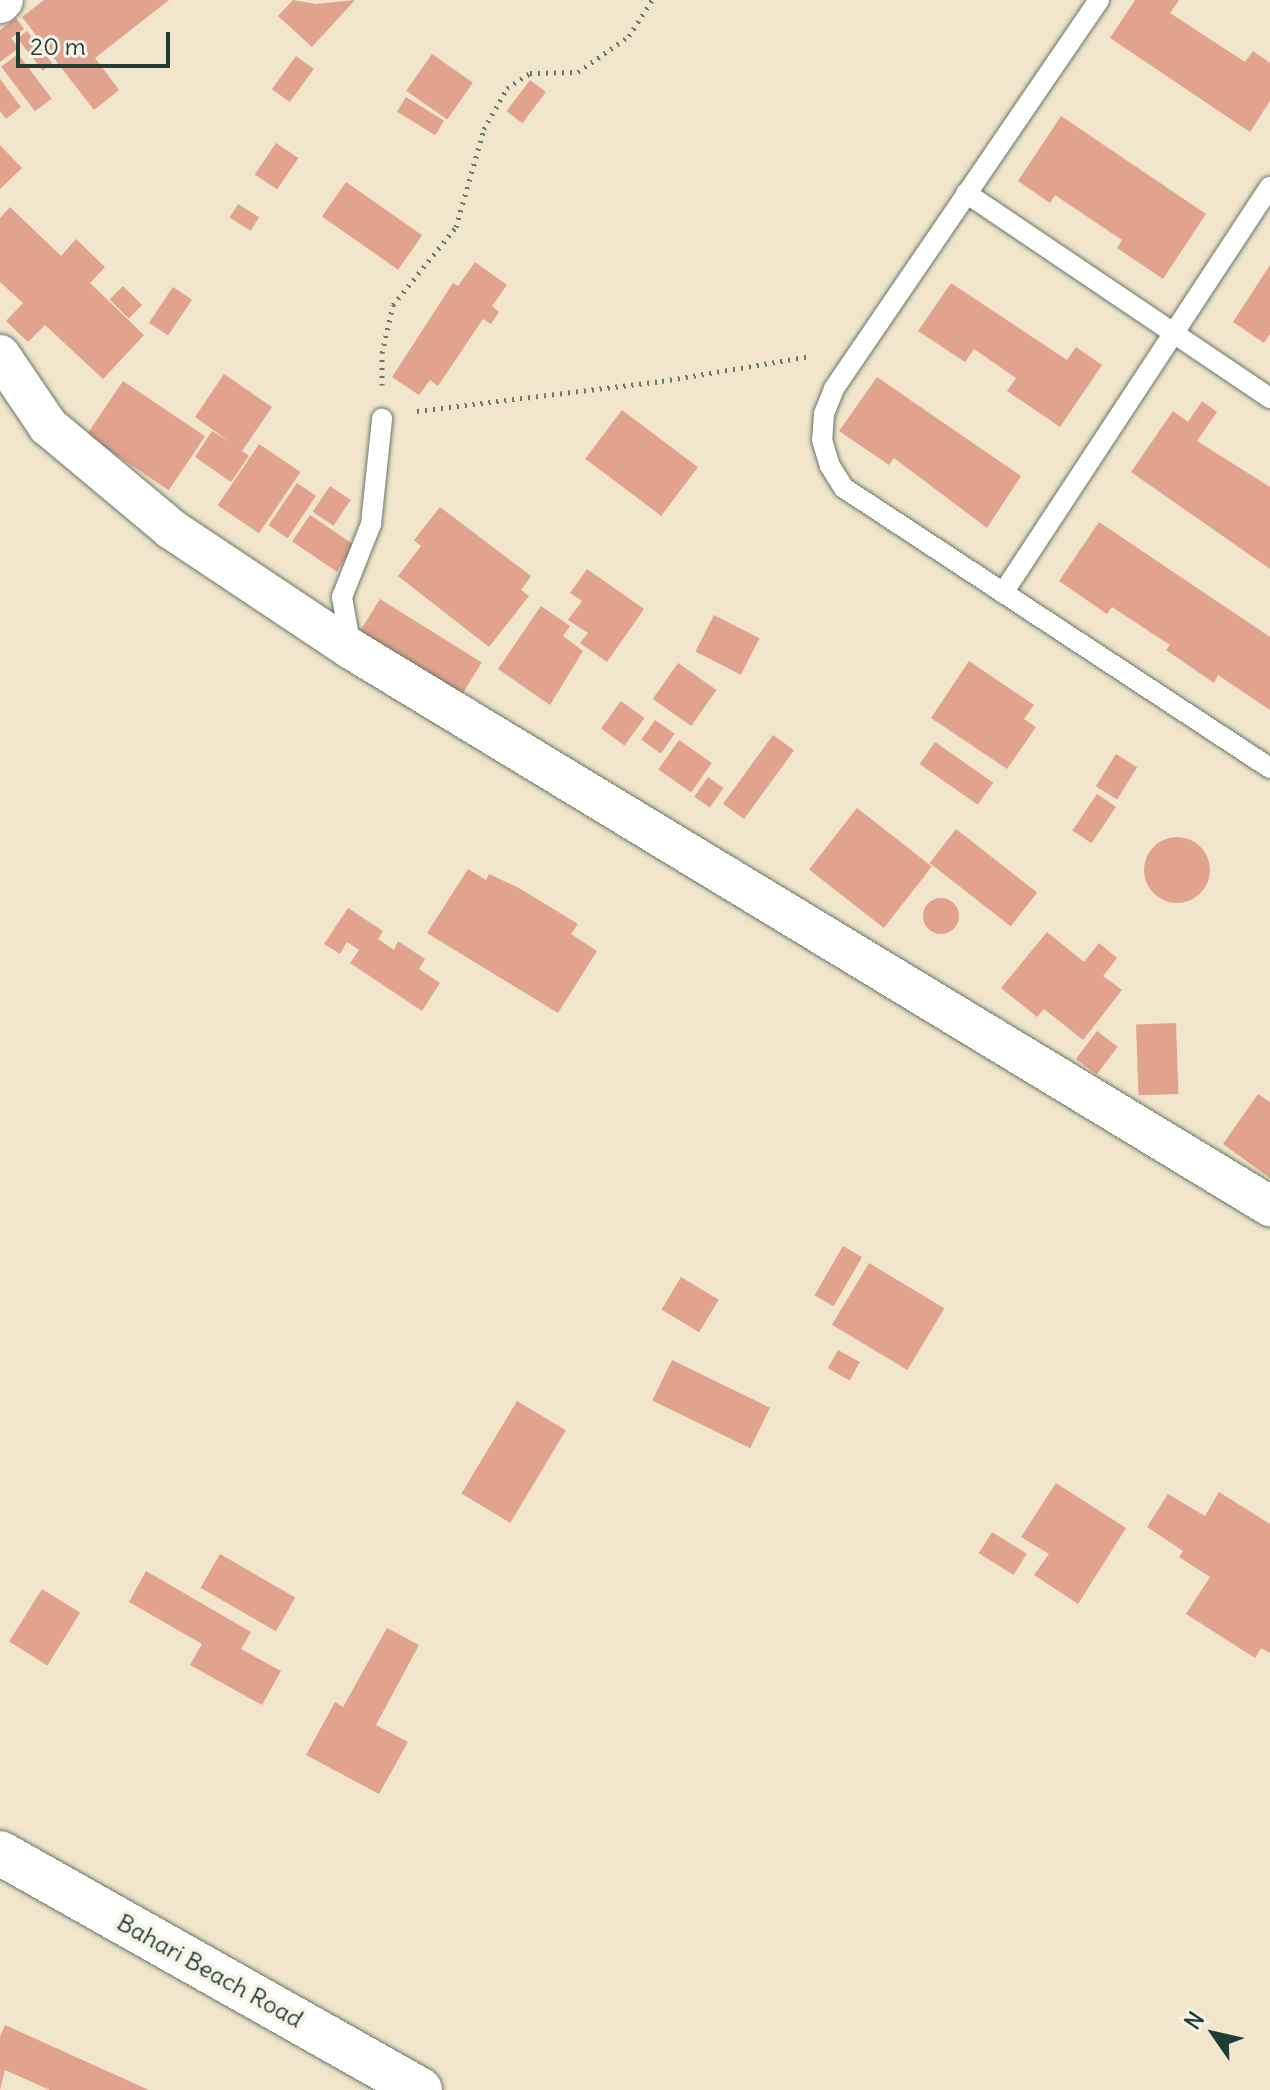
<!DOCTYPE html>
<style>
body{margin:0}
#map{position:relative;width:1270px;height:2090px;overflow:hidden;background:#f1e5cb;font-family:Delius,sans-serif}
div>[style]{position:absolute}
.building>*{inset:0;background:#e2a38e;transform-origin:0 0}
.round{border-radius:50%}
.path>*{height:5px;margin-top:-2.5px;transform-origin:0;background:repeating-linear-gradient(90deg,#687869 0 2px,transparent 0 8px)}
.roads{filter:drop-shadow(0 0 2px #687869) drop-shadow(0 0 2px #687869)}
.service>*{height:20px;margin:-10px;padding:0 10px;transform-origin:10px;border-radius:10px;background:#fff}
.minor>*{height:40px;margin:-20px;padding:0 20px;transform-origin:20px;border-radius:20px;background:#fff}
.tertiary>*{height:44px;margin:-22px;padding:0 22px;transform-origin:22px;border-radius:22px;background:#fff}
span{translate:-50% -50%;white-space:nowrap;text-align:center;line-height:1.15;-webkit-text-stroke:8px #f7f3e8;paint-order:stroke}
.street-label{font-size:24px;color:#1f3d34}
.north{position:absolute;left:1174px;top:1994px;width:80px;height:80px;-webkit-text-stroke:6px #f7f3e8;paint-order:stroke;rotate:304deg;font-size:22px;font-weight:700;line-height:32px;text-align:center;color:#1f3d34}
.north::after{content:'';display:block;margin:auto;width:28px;height:36px;background:#1f3d34;clip-path:polygon(50% 0,100% 100%,50% 72%,0 100%)}
.scale{position:absolute;left:16px;top:32px;width:154px;height:36px;box-sizing:border-box;border:4px solid #1f3d34;border-top:0;padding-left:10px;font-size:24px;line-height:28px;white-space:nowrap;color:#1f3d34;-webkit-text-stroke:6px #f7f3e8;paint-order:stroke}
</style>
<div id="map">
<div class="building">
<i style="clip-path:polygon(44px 0,169px 0,95px 58px,119px 90px,94px 110px,22px 17px)"></i>
<i style="clip-path:polygon(293px 0,316px 4px,355px 0,312px 47px,278px 16px)"></i>
<i style="clip-path:polygon(1135px 0,1179px 0,1170px 13px,1245px 62px,1253px 51px,1270px 63px,1270px 101px,1250px 132px,1110px 38px)"></i>
<i style="clip-path:polygon(16px 18px,24px 29px,11px 38px,19px 48px,0 62px,0 30px)"></i>
<i style="left:27px;top:31px;width:41px;height:12px;rotate:52deg"></i>
<i style="left:18px;top:54px;width:56px;height:21px;rotate:53deg"></i>
<i style="left:432px;top:54px;width:50px;height:45px;rotate:35deg"></i>
<i style="left:296px;top:56px;width:22px;height:41px;rotate:36deg"></i>
<i style="clip-path:polygon(0 79px,21px 107px,6px 119px,0 111px)"></i>
<i style="left:530px;top:80px;width:20px;height:39px;rotate:37deg"></i>
<i style="left:406px;top:97px;width:45px;height:17px;rotate:32deg"></i>
<i style="clip-path:polygon(1061px 116px,1206px 214px,1163px 279px,1117px 248px,1122px 240px,1055px 195px,1050px 203px,1018px 181px)"></i>
<i style="left:276px;top:143px;width:27px;height:38px;rotate:34deg"></i>
<i style="clip-path:polygon(0 145px,22px 168px,0 189px)"></i>
<i style="left:346px;top:182px;width:93px;height:42px;rotate:35deg"></i>
<i style="left:238px;top:204px;width:25px;height:16px;rotate:32deg"></i>
<i style="clip-path:polygon(10px 207px,61px 256px,76px 239px,105px 267px,90px 283px,144px 335px,103px 379px,45px 325px,28px 342px,6px 321px,23px 303px,0 282px,0 218px)"></i>
<i style="clip-path:polygon(475px 262px,507px 285px,492px 306px,499px 312px,491px 324px,483px 319px,438px 386px,430px 380px,419px 395px,392px 377px,453px 283px,458px 286px)"></i>
<i style="clip-path:polygon(1270px 265px,1270px 334px,1264px 343px,1233px 322px)"></i>
<i style="clip-path:polygon(951px 283px,1067px 360px,1076px 347px,1102px 365px,1060px 427px,1007px 391px,1016px 378px,974px 349px,965px 362px,918px 331px)"></i>
<i style="left:123px;top:286px;width:27px;height:19px;rotate:45deg"></i>
<i style="left:173px;top:287px;width:23px;height:43px;rotate:34deg"></i>
<i style="clip-path:polygon(224px 374px,272px 407px,242px 451px,249px 456px,231px 482px,195px 457px,212px 431px,230px 442px,195px 417px)"></i>
<i style="clip-path:polygon(877px 377px,1021px 476px,987px 528px,894px 458px,889px 465px,839px 431px)"></i>
<i style="left:123px;top:381px;width:99px;height:65px;rotate:34deg"></i>
<i style="clip-path:polygon(1202px 401px,1217px 412px,1197px 441px,1270px 487px,1270px 569px,1131px 472px,1173px 411px,1188px 422px)"></i>
<i style="left:622px;top:410px;width:95px;height:61px;rotate:37deg"></i>
<i style="left:259px;top:444px;width:50px;height:74px;rotate:34deg"></i>
<i style="left:297px;top:483px;width:23px;height:51px;rotate:34deg"></i>
<i style="left:330px;top:486px;width:25px;height:31px;rotate:34deg"></i>
<i style="clip-path:polygon(440px 507px,531px 576px,521px 590px,529px 596px,489px 647px,398px 576px,421px 546px,414px 540px)"></i>
<i style="left:310px;top:515px;width:54px;height:32px;rotate:34deg"></i>
<i style="clip-path:polygon(1099px 522px,1270px 637px,1270px 710px,1218px 675px,1214px 683px,1166px 650px,1170px 645px,1112px 607px,1107px 614px,1059px 581px)"></i>
<i style="clip-path:polygon(587px 569px,644px 609px,607px 662px,580px 643px,588px 633px,568px 620px,582px 601px,570px 593px)"></i>
<i style="left:380px;top:599px;width:120px;height:37px;rotate:32deg"></i>
<i style="clip-path:polygon(541px 606px,570px 626px,563px 636px,583px 651px,550px 705px,498px 669px)"></i>
<i style="left:714px;top:615px;width:51px;height:41px;rotate:27deg"></i>
<i style="clip-path:polygon(969px 661px,1034px 705px,1024px 719px,1036px 727px,1007px 769px,931px 718px)"></i>
<i style="left:678px;top:663px;width:47px;height:44px;rotate:35deg"></i>
<i style="left:621px;top:701px;width:29px;height:34px;rotate:36deg"></i>
<i style="left:655px;top:720px;width:24px;height:24px;rotate:35deg"></i>
<i style="left:773px;top:735px;width:26px;height:85px;rotate:36deg"></i>
<i style="left:679px;top:740px;width:40px;height:36px;rotate:35deg"></i>
<i style="left:935px;top:742px;width:71px;height:27px;rotate:35deg"></i>
<i style="left:1116px;top:754px;width:25px;height:38px;rotate:32deg"></i>
<i style="left:708px;top:777px;width:19px;height:24px;rotate:35deg"></i>
<i style="left:1097px;top:794px;width:23px;height:44px;rotate:34deg"></i>
<i style="left:857px;top:808px;width:95px;height:78px;rotate:38deg"></i>
<i style="left:956px;top:829px;width:103px;height:43px;rotate:38deg"></i>
<i class="round" style="left:1144px;top:837px;width:66px;height:66px"></i>
<i style="clip-path:polygon(468px 869px,486px 880px,489px 874px,519px 888px,578px 924px,571px 934px,597px 951px,558px 1013px,427px 933px)"></i>
<i class="round" style="left:923px;top:898px;width:36px;height:36px"></i>
<i style="clip-path:polygon(348px 908px,383px 931px,378px 939px,394px 950px,398px 941px,425px 959px,419px 969px,440px 983px,422px 1011px,350px 963px,359px 950px,347px 942px,340px 954px,324px 944px)"></i>
<i style="clip-path:polygon(1047px 932px,1084px 962px,1099px 943px,1117px 958px,1103px 976px,1122px 990px,1083px 1040px,1044px 1009px,1037px 1017px,1001px 988px)"></i>
<i style="left:1176px;top:1023px;width:71px;height:40px;rotate:88deg"></i>
<i style="left:1097px;top:1031px;width:26px;height:35px;rotate:37deg"></i>
<i style="clip-path:polygon(1258px 1094px,1270px 1102px,1270px 1178px,1223px 1144px)"></i>
<i style="left:843px;top:1246px;width:22px;height:57px;rotate:30deg"></i>
<i style="left:869px;top:1263px;width:88px;height:72px;rotate:31deg"></i>
<i style="left:681px;top:1277px;width:44px;height:38px;rotate:31deg"></i>
<i style="left:838px;top:1350px;width:25px;height:21px;rotate:29deg"></i>
<i style="left:672px;top:1360px;width:109px;height:45px;rotate:26deg"></i>
<i style="left:517px;top:1401px;width:57px;height:108px;rotate:31deg"></i>
<i style="clip-path:polygon(1056px 1483px,1126px 1528px,1078px 1604px,1034px 1575px,1049px 1554px,1021px 1537px)"></i>
<i style="clip-path:polygon(1219px 1492px,1270px 1524px,1270px 1653px,1261px 1648px,1255px 1658px,1186px 1614px,1210px 1577px,1179px 1557px,1183px 1551px,1147px 1527px,1168px 1494px,1205px 1516px)"></i>
<i style="left:992px;top:1532px;width:41px;height:25px;rotate:32deg"></i>
<i style="left:220px;top:1554px;width:87px;height:39px;rotate:30deg"></i>
<i style="clip-path:polygon(146px 1571px,251px 1632px,241px 1649px,281px 1671px,262px 1705px,190px 1665px,202px 1644px,129px 1602px)"></i>
<i style="left:42px;top:1589px;width:45px;height:62px;rotate:32deg"></i>
<i style="clip-path:polygon(387px 1628px,419px 1645px,376px 1725px,408px 1742px,379px 1794px,306px 1755px,335px 1702px,343px 1707px)"></i>
<i style="clip-path:polygon(5px 2025px,149px 2090px,50px 2090px,5px 2070px,0 2090px,0 2037px)"></i>
</div>
<div class="path">
<i style="left:382px;top:385px;width:32px;rotate:-90deg"></i>
<i style="left:382px;top:353px;width:49px;rotate:-77.1deg"></i>
<i style="left:393px;top:305px;width:100px;rotate:-51.1deg"></i>
<i style="left:456px;top:227px;width:102px;rotate:-74.1deg"></i>
<i style="left:484px;top:129px;width:47px;rotate:-60.7deg"></i>
<i style="left:507px;top:88px;width:27px;rotate:-33deg"></i>
<i style="left:530px;top:73px;width:48px;rotate:-1.2deg"></i>
<i style="left:578px;top:72px;width:62px;rotate:-35.2deg"></i>
<i style="left:629px;top:36px;width:43px;rotate:-57.4deg"></i>
<i style="left:417px;top:411px;width:247px;rotate:-7deg"></i>
<i style="left:662px;top:381px;width:151px;rotate:-9.5deg"></i>
</div>
<div class="roads">
<div class="service">
<i style="left:1099px;top:0;width:471px;rotate:124.3deg"></i>
<i style="left:834px;top:389px;width:27px;rotate:112deg"></i>
<i style="left:824px;top:414px;width:26px;rotate:94deg"></i>
<i style="left:822px;top:440px;width:27px;rotate:73deg"></i>
<i style="left:830px;top:466px;width:26px;rotate:58deg"></i>
<i style="left:844px;top:488px;width:510px;rotate:33.32deg"></i>
<i style="left:966px;top:193px;width:367px;rotate:34deg"></i>
<i style="left:1003px;top:593px;width:486px;rotate:-56.7deg"></i>
<i style="left:351px;top:649px;width:53px;rotate:-99.8deg"></i>
<i style="left:342px;top:597px;width:79px;rotate:-68.3deg"></i>
<i style="left:371px;top:524px;width:106px;rotate:-84deg"></i>
</div>
<div class="minor">
<i style="left:0;top:3px;width:4px;rotate:-45deg"></i>
<i style="left:0;top:355px;width:86px;rotate:55.9deg"></i>
<i style="left:48px;top:426px;width:160px;rotate:39.9deg"></i>
<i style="left:171px;top:529px;width:216px;rotate:33.7deg"></i>
<i style="left:351px;top:649px;width:1075px;rotate:31.22deg"></i>
</div>
<div class="tertiary">
<i style="left:0;top:1853px;width:482px;rotate:29.4deg"></i>
</div>
</div>
<div class="street-label">
<span style="left:210px;top:1971px;rotate:29deg">Bahari Beach Road</span>
</div>
<div class="north">N</div>
<div class="scale">20 m</div>
</div>
